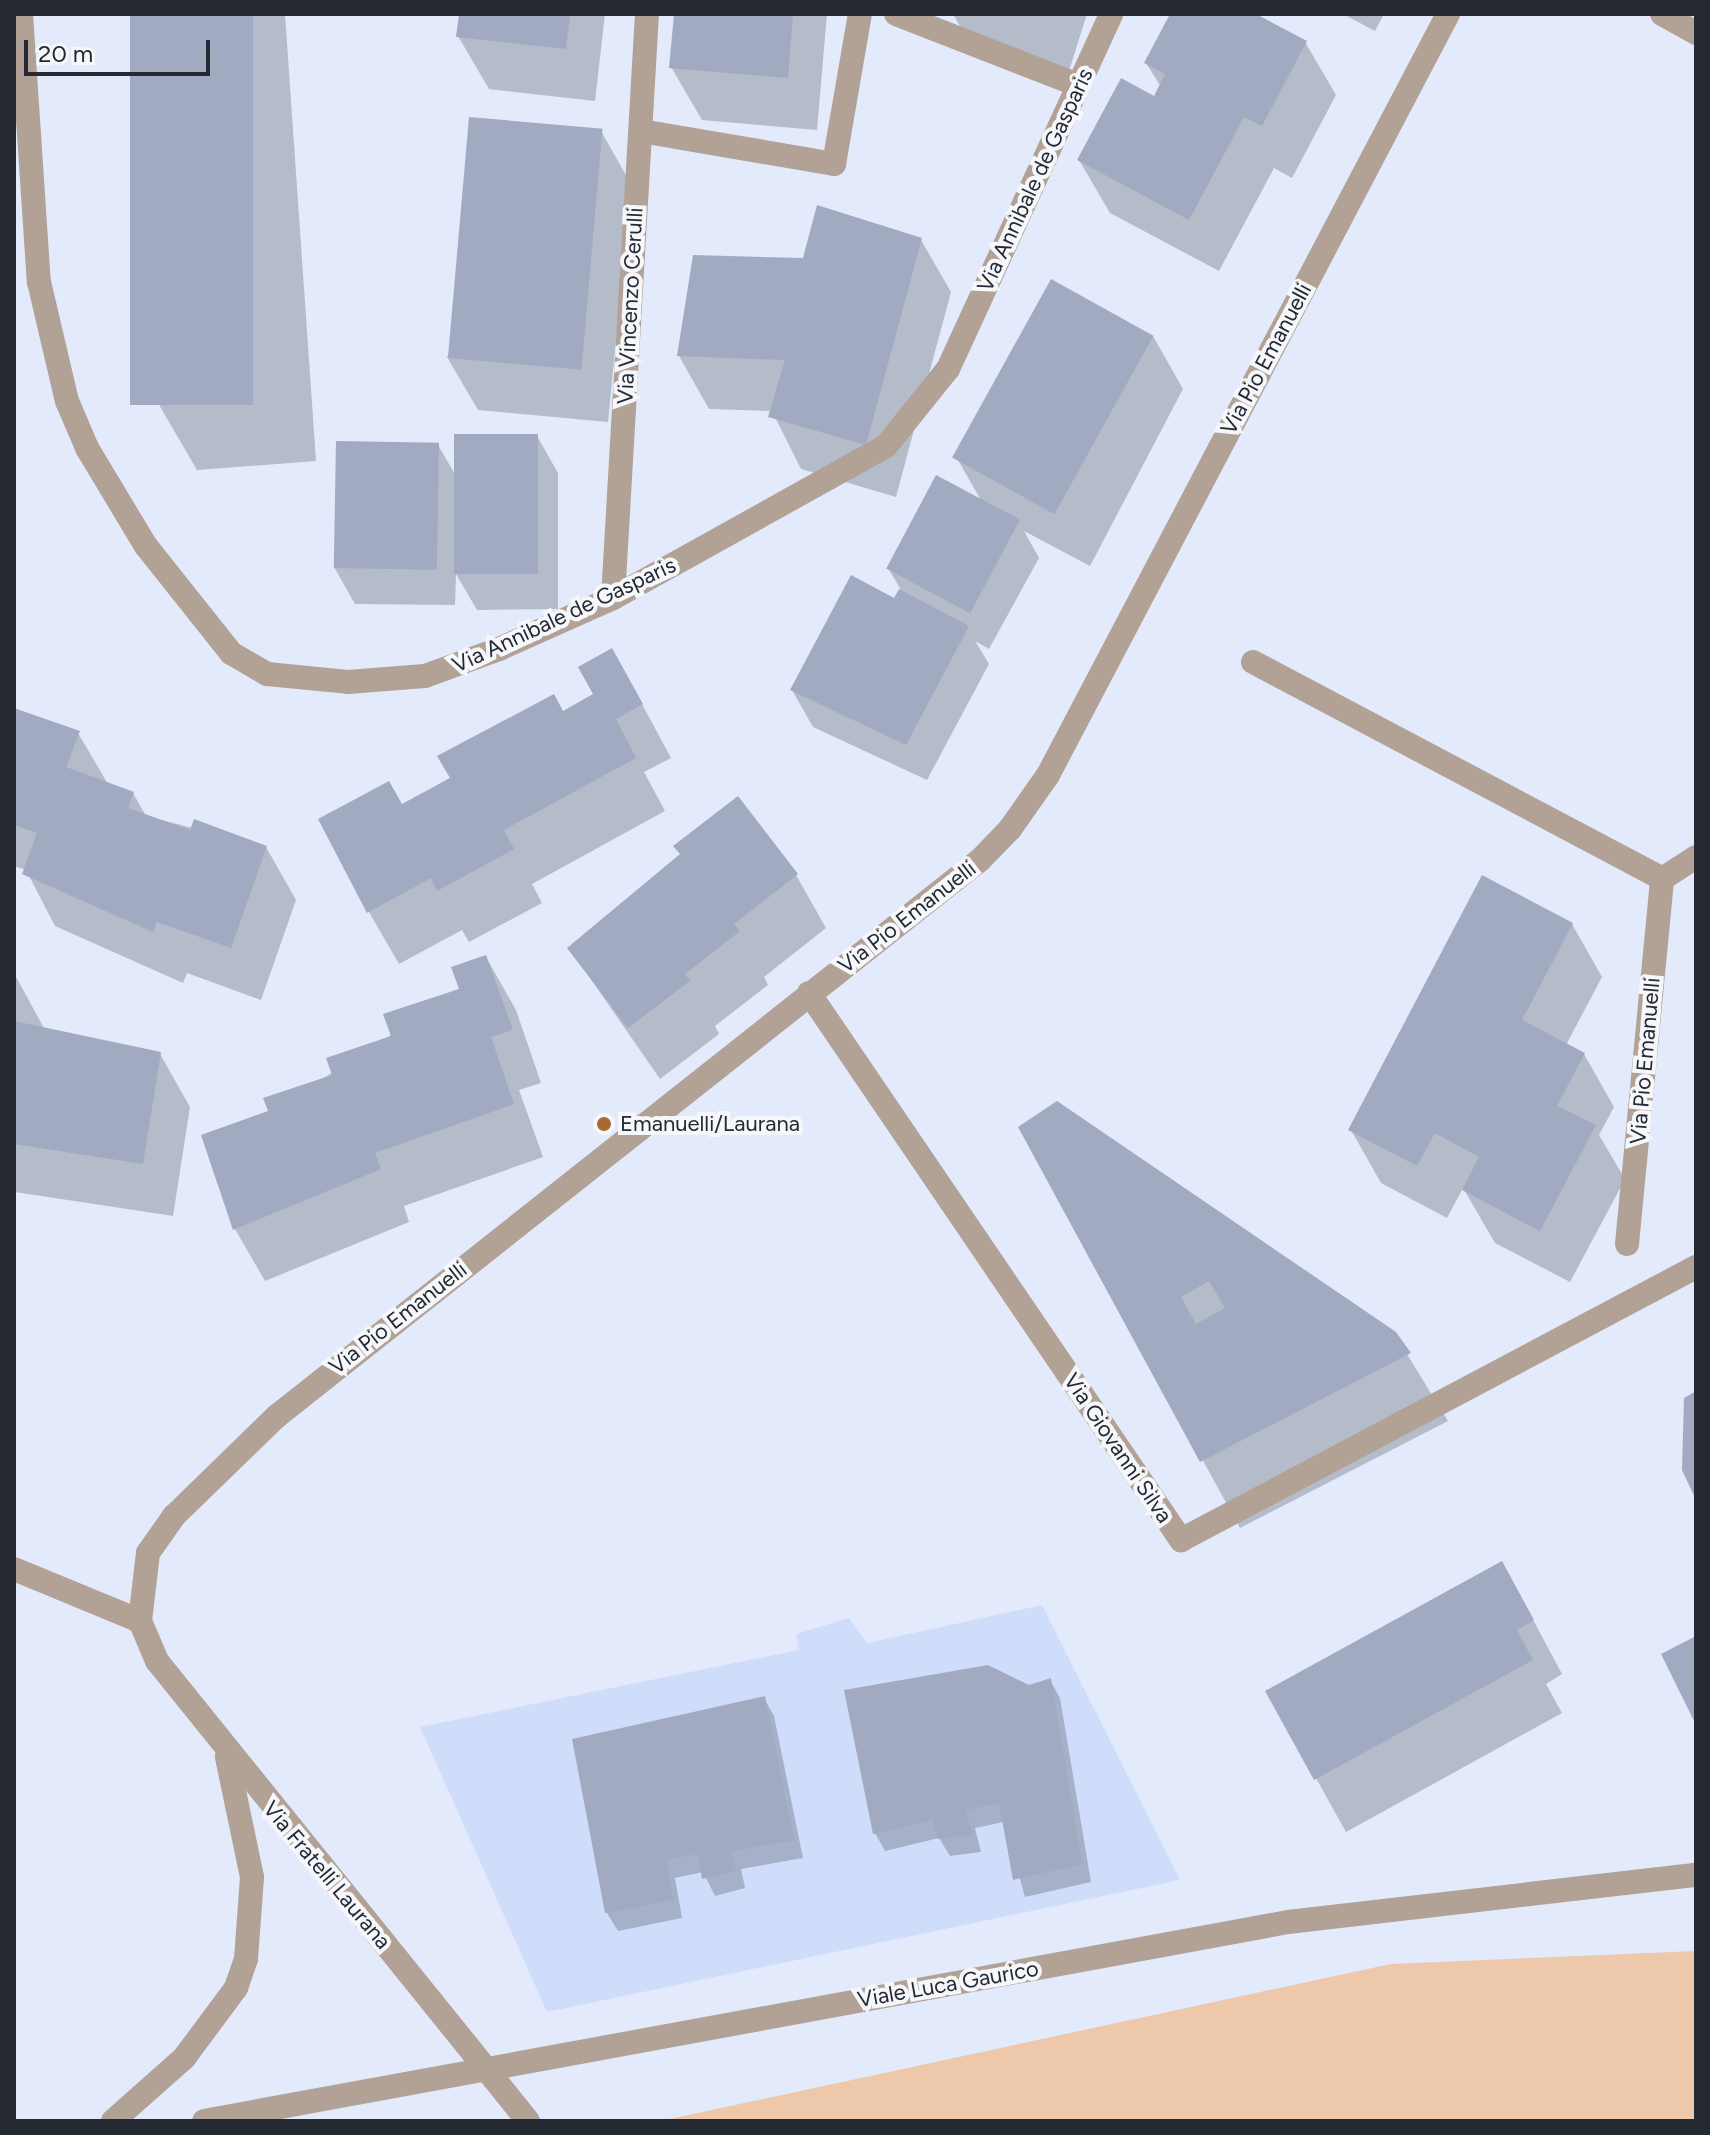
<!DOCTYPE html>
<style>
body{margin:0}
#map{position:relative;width:1710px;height:2135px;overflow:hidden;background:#e2eafc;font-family:Figtree,sans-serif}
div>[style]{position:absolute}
.built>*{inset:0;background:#d0ddfa}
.green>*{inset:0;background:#eec8ab}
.shadow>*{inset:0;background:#0003}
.building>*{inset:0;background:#a1aac0;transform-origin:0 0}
.minor>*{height:24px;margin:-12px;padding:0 12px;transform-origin:12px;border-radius:12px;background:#b2a195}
.dots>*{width:22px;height:22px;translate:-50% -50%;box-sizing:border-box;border:4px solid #f5f7fb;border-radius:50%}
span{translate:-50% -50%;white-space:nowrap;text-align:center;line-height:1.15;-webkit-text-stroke:8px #f5f7fb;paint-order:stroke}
.street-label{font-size:22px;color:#252931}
.poi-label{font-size:22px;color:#252931}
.left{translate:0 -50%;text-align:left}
.frame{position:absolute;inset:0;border:16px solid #252931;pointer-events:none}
.scale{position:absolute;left:24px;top:40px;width:186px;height:36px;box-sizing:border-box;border:4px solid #252931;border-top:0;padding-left:10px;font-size:24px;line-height:28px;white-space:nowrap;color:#252931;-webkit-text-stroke:6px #f5f7fb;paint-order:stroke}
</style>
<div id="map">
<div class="built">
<i style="clip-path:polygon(1042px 1605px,1180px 1880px,547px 2012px,420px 1727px,799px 1650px,796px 1634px,849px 1618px,867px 1643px)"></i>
</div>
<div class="green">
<i style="clip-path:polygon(1696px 1951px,1696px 2121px,665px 2120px,1391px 1964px)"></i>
</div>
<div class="shadow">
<i style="clip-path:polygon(132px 14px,285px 14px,316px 461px,197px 470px,158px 403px)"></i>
<i style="clip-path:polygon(461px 14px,605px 14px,595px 101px,489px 89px,458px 36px)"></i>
<i style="clip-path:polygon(676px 14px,827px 14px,817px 130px,702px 120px,671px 67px)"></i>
<i style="clip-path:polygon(953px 14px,1087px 14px,1068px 74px,969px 42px)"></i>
<i style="clip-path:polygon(1173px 14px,1252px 14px,1305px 42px,1336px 95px,1292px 178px,1274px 168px,1219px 271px,1110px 213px,1079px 160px,1155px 99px,1161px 87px,1146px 63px)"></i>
<i style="clip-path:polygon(1343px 14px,1384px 14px,1375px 31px)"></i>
<i style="clip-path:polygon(601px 131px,631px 184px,608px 422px,478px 410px,447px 357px)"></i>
<i style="clip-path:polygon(921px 240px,951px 292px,896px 497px,801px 469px,772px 411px,709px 409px,679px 356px,695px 257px,805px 260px)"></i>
<i style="clip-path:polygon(1153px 336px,1183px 389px,1090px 566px,1024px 531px,1039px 558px,989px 649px,975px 641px,989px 664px,927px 780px,813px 727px,792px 690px,895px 601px,901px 590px,888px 568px,982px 502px,958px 460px)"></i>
<i style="clip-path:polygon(537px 436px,558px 473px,558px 609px,477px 610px,456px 574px,455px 605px,355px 604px,334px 567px,438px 445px,456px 476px)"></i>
<i style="clip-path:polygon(595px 695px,642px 704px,671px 758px,644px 772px,665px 811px,532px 884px,542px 903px,469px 942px,462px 930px,399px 964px,369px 912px,401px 806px)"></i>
<i style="clip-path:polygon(14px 710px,78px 733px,108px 784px,133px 793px,146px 816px,266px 847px,296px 900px,261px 1000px,187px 973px,183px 983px,55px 926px,26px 870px,14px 866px)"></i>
<i style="clip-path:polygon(796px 875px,826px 928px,764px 977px,768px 985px,715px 1026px,719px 1034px,660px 1079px,570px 949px)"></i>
<i style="clip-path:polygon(1572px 924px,1602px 977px,1566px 1045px,1584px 1054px,1614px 1107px,1599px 1135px,1625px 1179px,1570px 1282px,1495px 1243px,1463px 1188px,1447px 1218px,1381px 1183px,1351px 1130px)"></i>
<i style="clip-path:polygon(486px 957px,516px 1010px,541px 1083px,519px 1090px,543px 1157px,404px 1206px,409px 1222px,265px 1281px,235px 1229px,271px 1112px,461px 990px)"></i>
<i style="clip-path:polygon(14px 973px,45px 1030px,160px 1054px,190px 1107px,173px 1216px,15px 1192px)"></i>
<i style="clip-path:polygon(1020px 1128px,1394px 1333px,1448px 1421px,1240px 1528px)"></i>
<i style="clip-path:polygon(1531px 1616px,1562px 1674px,1546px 1684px,1562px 1713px,1346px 1832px,1268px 1692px)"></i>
<i style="clip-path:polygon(1050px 1680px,1060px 1698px,1091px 1882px,1025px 1897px,1004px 1822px,975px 1828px,981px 1852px,950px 1856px,939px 1838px,885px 1851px,875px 1833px,1029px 1687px)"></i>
<i style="clip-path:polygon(764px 1698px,774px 1716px,803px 1858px,741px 1869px,745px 1888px,715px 1896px,703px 1872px,675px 1878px,682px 1918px,618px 1931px,607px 1913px,574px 1741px)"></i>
</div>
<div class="building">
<i style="left:130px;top:14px;width:123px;height:391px"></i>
<i style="clip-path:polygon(459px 14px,570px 14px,566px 49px,456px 37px)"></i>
<i style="clip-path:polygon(674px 14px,793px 14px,788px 78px,669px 68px)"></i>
<i style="clip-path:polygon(1170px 14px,1256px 14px,1307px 41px,1262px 126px,1244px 117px,1189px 220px,1077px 160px,1121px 78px,1154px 96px,1165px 74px,1144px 63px)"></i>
<i style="left:469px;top:117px;width:134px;height:242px;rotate:5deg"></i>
<i style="clip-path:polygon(817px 205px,922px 238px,866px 445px,768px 417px,785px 360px,677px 356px,693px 255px,803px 258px)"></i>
<i style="left:1051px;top:279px;width:117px;height:204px;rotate:29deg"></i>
<i style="left:538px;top:434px;width:140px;height:84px;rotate:90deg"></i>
<i style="left:336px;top:441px;width:103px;height:127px;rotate:1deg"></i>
<i style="left:936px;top:475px;width:95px;height:106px;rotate:28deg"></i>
<i style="clip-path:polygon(851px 575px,894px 598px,899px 589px,969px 626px,906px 745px,790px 690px)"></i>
<i style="clip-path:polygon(612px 648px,643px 704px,616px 719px,636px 758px,504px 830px,514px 849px,437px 891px,431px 878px,367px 913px,318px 819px,389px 781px,402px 804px,450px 778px,437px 756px,554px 694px,563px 711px,593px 694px,578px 667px)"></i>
<i style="clip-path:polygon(14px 708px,80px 731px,66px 767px,134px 792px,128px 808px,190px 830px,194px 819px,267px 846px,231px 948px,157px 922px,153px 932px,22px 874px,37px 833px,14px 825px)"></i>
<i style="clip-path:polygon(738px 796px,798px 874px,734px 924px,740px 931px,685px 974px,691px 980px,628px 1028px,567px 948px,680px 854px,673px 846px)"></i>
<i style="clip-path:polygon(1482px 875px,1573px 923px,1522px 1020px,1585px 1053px,1557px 1106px,1596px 1125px,1540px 1231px,1462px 1190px,1479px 1157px,1435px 1133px,1417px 1166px,1348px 1130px)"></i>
<i style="clip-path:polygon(486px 955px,513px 1030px,491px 1037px,514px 1104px,375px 1153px,381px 1169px,233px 1230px,201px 1135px,268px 1111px,263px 1098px,332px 1075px,326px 1058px,391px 1036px,383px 1014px,459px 989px,451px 967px)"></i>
<i style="clip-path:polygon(14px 1021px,161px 1052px,143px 1164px,14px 1144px)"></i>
<i style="clip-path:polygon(evenodd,1057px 1101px,1396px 1332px,1411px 1353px,1200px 1462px,1018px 1127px,1057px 1101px,1209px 1281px,1225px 1308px,1196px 1324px,1181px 1297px,1209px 1281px)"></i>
<i style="clip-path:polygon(1696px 1391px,1696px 1500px,1682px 1470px,1684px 1398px)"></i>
<i style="clip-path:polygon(1502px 1561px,1534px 1620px,1517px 1630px,1533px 1660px,1314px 1780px,1265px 1691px)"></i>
<i style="clip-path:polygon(1696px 1636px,1696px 1725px,1661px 1654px)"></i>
<i style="clip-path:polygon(988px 1665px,1029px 1685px,1051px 1678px,1082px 1864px,1013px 1880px,999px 1803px,966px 1810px,972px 1834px,938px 1839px,933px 1820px,873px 1834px,844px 1690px)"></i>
<i style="clip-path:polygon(765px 1696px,794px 1840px,732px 1851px,736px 1870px,702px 1879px,698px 1854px,666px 1860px,673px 1900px,605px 1913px,572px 1739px)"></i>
</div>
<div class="minor">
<i style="left:21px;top:14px;width:269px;rotate:86.2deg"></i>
<i style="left:39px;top:282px;width:122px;rotate:76.8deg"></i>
<i style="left:67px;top:401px;width:51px;rotate:66.9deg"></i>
<i style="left:87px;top:448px;width:114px;rotate:59deg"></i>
<i style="left:146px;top:546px;width:137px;rotate:51.5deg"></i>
<i style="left:231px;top:653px;width:42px;rotate:30.3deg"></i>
<i style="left:267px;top:674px;width:81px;rotate:5.6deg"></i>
<i style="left:348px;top:682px;width:77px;rotate:-4.5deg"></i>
<i style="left:425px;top:676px;width:79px;rotate:-20deg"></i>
<i style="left:499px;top:649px;width:125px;rotate:-24.1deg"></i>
<i style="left:613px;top:598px;width:312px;rotate:-29.1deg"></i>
<i style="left:886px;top:446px;width:99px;rotate:-51.2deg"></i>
<i style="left:948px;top:369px;width:391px;rotate:-65.3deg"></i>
<i style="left:896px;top:14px;width:195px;rotate:21.3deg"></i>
<i style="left:1662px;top:14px;width:39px;rotate:29deg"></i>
<i style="left:641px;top:131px;width:196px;rotate:9.7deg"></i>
<i style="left:834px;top:164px;width:152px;rotate:-80.2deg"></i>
<i style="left:613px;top:598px;width:585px;rotate:-86.67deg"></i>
<i style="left:1253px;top:662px;width:463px;rotate:27.9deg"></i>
<i style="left:1662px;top:879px;width:40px;rotate:-32.9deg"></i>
<i style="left:809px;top:993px;width:662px;rotate:55.78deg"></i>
<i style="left:1181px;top:1540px;width:583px;rotate:-27.93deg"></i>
<i style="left:1627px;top:1244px;width:367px;rotate:-84.5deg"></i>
<i style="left:14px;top:1569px;width:136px;rotate:22.4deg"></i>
<i style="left:113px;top:2121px;width:95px;rotate:-41.6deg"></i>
<i style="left:184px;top:2058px;width:87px;rotate:-53.4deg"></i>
<i style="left:236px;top:1988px;width:31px;rotate:-71deg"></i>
<i style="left:246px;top:1959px;width:82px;rotate:-85.8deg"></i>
<i style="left:252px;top:1877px;width:123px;rotate:-101.8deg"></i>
<i style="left:204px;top:2121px;width:1102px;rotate:-10.4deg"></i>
<i style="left:1288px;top:1922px;width:411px;rotate:-6.6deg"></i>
<i style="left:528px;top:2121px;width:591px;rotate:-128.89deg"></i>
<i style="left:157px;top:1661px;width:43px;rotate:-113deg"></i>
<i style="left:140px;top:1621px;width:68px;rotate:-83.3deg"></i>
<i style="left:148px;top:1553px;width:45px;rotate:-54.9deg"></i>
<i style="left:174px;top:1516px;width:144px;rotate:-44.2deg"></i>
<i style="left:277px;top:1416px;width:896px;rotate:-38.34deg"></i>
<i style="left:980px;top:860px;width:43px;rotate:-45.9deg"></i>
<i style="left:1010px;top:829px;width:66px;rotate:-54.9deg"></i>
<i style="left:1048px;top:775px;width:860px;rotate:-62.27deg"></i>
</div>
<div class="dots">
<i style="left:604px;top:1124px;background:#a96932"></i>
</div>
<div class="street-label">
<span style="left:1035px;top:180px;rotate:-65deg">Via Annibale de Gasparis</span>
<span style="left:630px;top:306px;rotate:-87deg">Via Vincenzo Cerulli</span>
<span style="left:1266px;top:359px;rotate:-62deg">Via Pio Emanuelli</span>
<span style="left:564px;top:615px;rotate:-25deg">Via Annibale de Gasparis</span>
<span style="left:907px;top:917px;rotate:-38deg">Via Pio Emanuelli</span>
<span style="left:1645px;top:1061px;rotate:-85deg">Via Pio Emanuelli</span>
<span style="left:398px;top:1318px;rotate:-38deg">Via Pio Emanuelli</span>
<span style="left:1118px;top:1448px;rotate:56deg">Via Giovanni Silva</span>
<span style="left:327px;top:1875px;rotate:50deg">Via Fratelli Laurana</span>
<span style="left:948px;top:1984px;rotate:-10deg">Viale Luca Gaurico</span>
</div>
<div class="poi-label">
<span class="left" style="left:620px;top:1124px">Emanuelli/Laurana</span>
</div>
<div class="frame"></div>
<div class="scale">20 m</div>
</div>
